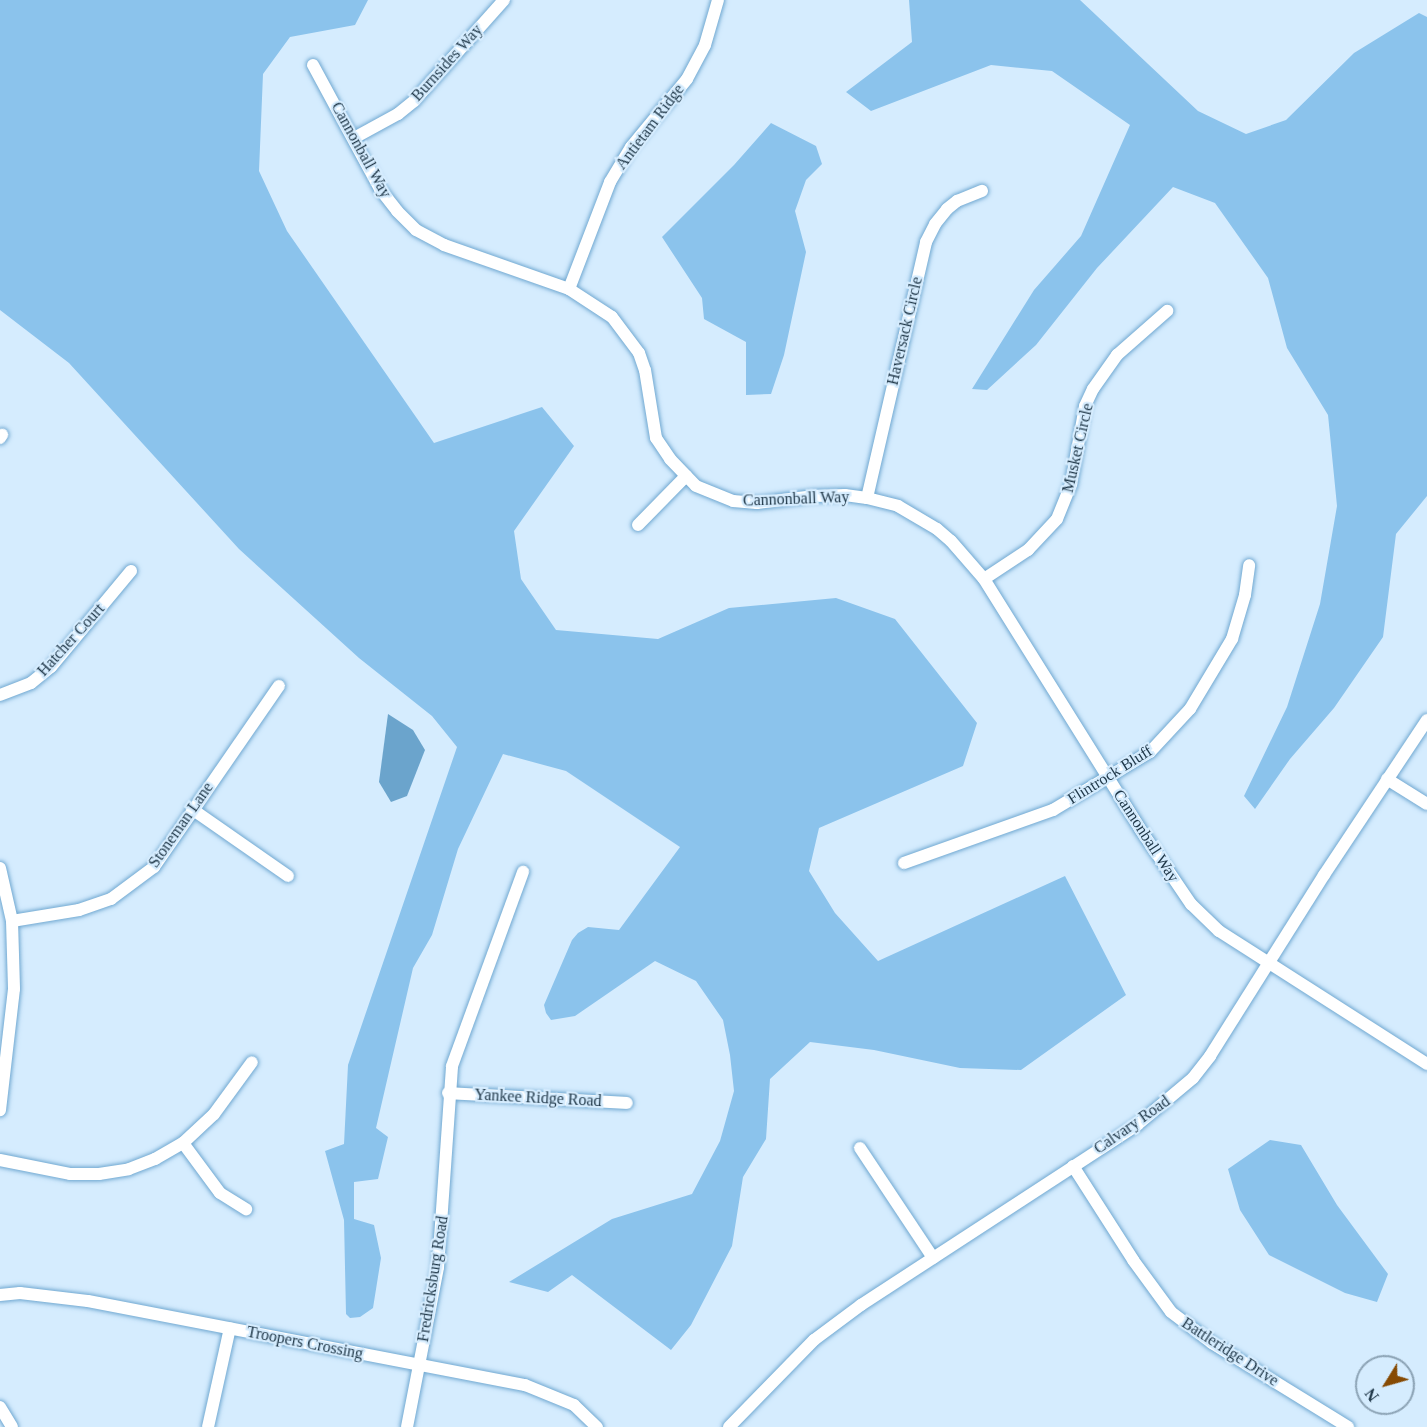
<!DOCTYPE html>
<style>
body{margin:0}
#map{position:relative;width:1427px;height:1427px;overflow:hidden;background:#d5ecfe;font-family:Georgia,serif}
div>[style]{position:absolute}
.green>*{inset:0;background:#8bc3ec}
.water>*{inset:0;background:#6ba4cc}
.roads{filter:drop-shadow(0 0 2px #70a8d1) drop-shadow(0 0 2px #70a8d1)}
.minor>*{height:12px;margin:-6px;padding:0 6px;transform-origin:6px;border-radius:6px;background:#fff}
span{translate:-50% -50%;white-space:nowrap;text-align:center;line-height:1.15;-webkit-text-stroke:4.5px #d5ecfe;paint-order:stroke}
.street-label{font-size:16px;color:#1e3647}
.north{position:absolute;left:1355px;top:1355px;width:60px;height:60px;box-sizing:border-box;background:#d5ecfe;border:2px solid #8ca3b5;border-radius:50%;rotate:233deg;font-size:16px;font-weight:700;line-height:24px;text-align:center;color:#1e3647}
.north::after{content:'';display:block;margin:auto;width:21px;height:27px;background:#864a03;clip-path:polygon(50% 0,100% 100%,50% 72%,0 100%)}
</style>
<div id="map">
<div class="green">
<i style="clip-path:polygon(0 0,368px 0,355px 25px,290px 37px,263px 74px,259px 171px,287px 231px,434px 443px,542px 407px,574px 446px,514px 531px,521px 579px,556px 630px,658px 639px,729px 608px,836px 598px,895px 619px,977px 723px,963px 766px,819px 828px,809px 871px,835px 913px,878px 961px,1065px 876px,1126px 995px,1021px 1070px,960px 1068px,874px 1050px,810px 1042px,770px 1079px,766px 1139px,743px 1177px,732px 1246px,691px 1325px,671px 1350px,572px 1275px,548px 1292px,509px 1282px,612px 1219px,692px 1194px,720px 1141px,734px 1091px,730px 1055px,723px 1020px,696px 981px,655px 961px,575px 1016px,551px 1020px,546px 1013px,544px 1005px,572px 940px,578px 933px,588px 927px,619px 930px,680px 847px,566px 771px,503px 754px,458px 849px,432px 935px,413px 968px,376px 1128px,388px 1137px,378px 1179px,354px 1182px,354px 1219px,374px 1225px,381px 1258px,373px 1308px,360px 1317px,350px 1318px,346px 1314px,344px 1220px,325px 1151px,344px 1144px,348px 1065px,457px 747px,432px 716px,359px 658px,239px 549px,69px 363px,0 310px)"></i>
<i style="clip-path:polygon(909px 0,1080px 0,1198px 111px,1246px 134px,1286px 120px,1354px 53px,1419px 13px,1427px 17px,1427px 496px,1396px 534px,1383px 637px,1334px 708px,1290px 759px,1255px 809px,1244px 796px,1287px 707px,1320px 604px,1337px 506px,1328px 415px,1287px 348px,1268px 278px,1215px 203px,1173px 187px,1097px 268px,1036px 345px,987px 390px,972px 389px,1034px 290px,1081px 236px,1130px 125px,1052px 71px,991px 65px,871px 111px,846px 92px,912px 42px)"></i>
<i style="clip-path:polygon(771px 123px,816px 146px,822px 164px,806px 180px,795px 211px,806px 252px,784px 355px,771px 394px,746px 395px,746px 342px,704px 319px,702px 298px,662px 237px,734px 165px)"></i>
<i style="clip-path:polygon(1270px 1140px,1301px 1145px,1337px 1205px,1388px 1274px,1377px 1302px,1345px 1293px,1269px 1255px,1240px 1210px,1228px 1169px)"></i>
</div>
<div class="water">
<i style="clip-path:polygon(388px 714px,413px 730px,425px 750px,407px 796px,391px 802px,379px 782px)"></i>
</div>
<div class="roads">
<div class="minor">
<i style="left:313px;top:65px;width:141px;rotate:61.6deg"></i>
<i style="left:380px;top:189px;width:28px;rotate:52deg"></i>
<i style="left:397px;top:211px;width:27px;rotate:45deg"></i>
<i style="left:416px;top:230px;width:32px;rotate:28deg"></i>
<i style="left:444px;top:245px;width:133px;rotate:19.4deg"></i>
<i style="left:569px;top:289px;width:51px;rotate:33.1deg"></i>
<i style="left:612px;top:317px;width:45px;rotate:53.1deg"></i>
<i style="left:639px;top:353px;width:18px;rotate:71deg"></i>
<i style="left:645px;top:370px;width:69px;rotate:80.8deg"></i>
<i style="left:656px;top:438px;width:25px;rotate:56deg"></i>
<i style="left:670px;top:459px;width:37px;rotate:46deg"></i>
<i style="left:696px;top:486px;width:40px;rotate:22deg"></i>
<i style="left:733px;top:501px;width:24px;rotate:5deg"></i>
<i style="left:757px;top:503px;width:58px;rotate:-6.9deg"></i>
<i style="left:815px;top:496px;width:30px;rotate:-2deg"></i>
<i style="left:845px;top:495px;width:22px;rotate:8deg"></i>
<i style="left:867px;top:498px;width:32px;rotate:14deg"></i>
<i style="left:898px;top:506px;width:45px;rotate:30.5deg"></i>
<i style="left:937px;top:529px;width:18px;rotate:41deg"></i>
<i style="left:951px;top:541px;width:50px;rotate:49deg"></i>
<i style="left:984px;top:579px;width:295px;rotate:58deg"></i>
<i style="left:1140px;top:829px;width:91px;rotate:55.8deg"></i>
<i style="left:1191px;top:904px;width:39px;rotate:44deg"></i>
<i style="left:1219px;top:931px;width:247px;rotate:32.6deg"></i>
<i style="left:354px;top:138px;width:50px;rotate:-28.6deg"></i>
<i style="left:398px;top:114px;width:21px;rotate:-39deg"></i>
<i style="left:414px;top:101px;width:135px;rotate:-48.3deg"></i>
<i style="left:569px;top:289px;width:115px;rotate:-69deg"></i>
<i style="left:610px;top:182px;width:41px;rotate:-59deg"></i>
<i style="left:631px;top:147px;width:88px;rotate:-50.5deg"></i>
<i style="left:687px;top:79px;width:38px;rotate:-62deg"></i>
<i style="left:705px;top:45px;width:47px;rotate:-73.9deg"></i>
<i style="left:0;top:438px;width:4px;rotate:-56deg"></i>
<i style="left:867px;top:498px;width:263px;rotate:-77deg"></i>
<i style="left:926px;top:242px;width:20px;rotate:-63deg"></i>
<i style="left:935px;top:224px;width:19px;rotate:-51deg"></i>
<i style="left:947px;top:209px;width:13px;rotate:-39deg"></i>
<i style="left:957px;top:201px;width:27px;rotate:-22deg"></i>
<i style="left:638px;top:525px;width:69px;rotate:-45.6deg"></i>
<i style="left:984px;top:579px;width:53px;rotate:-33.4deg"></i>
<i style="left:1028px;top:550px;width:42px;rotate:-46.9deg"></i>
<i style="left:1057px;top:519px;width:38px;rotate:-68deg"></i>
<i style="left:1071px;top:484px;width:79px;rotate:-79.8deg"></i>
<i style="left:1085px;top:406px;width:19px;rotate:-65deg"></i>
<i style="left:1093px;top:389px;width:42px;rotate:-54.8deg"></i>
<i style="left:1117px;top:355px;width:67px;rotate:-41.3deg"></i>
<i style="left:0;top:695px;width:33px;rotate:-21deg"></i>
<i style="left:31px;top:683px;width:26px;rotate:-39deg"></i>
<i style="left:51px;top:667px;width:125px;rotate:-50.2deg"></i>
<i style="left:1387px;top:779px;width:47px;rotate:32deg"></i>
<i style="left:192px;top:809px;width:117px;rotate:34.9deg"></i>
<i style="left:904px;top:863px;width:158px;rotate:-19.6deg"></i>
<i style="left:1053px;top:810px;width:113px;rotate:-30.9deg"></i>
<i style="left:1150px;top:752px;width:59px;rotate:-47.1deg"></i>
<i style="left:1190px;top:709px;width:82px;rotate:-59deg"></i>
<i style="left:1232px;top:639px;width:46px;rotate:-73.5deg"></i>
<i style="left:1245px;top:595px;width:30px;rotate:-82deg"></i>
<i style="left:0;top:868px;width:54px;rotate:77.2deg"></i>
<i style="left:12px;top:921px;width:68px;rotate:88.3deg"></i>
<i style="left:14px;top:989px;width:122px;rotate:96.6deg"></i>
<i style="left:12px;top:921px;width:68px;rotate:-9.3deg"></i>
<i style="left:79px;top:910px;width:34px;rotate:-19deg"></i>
<i style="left:111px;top:899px;width:54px;rotate:-36.7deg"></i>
<i style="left:154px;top:867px;width:220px;rotate:-55.4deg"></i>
<i style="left:448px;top:1093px;width:179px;rotate:3.2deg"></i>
<i style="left:183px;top:1143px;width:62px;rotate:53.5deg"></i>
<i style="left:220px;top:1193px;width:31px;rotate:32deg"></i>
<i style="left:860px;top:1148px;width:132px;rotate:56.4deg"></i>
<i style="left:0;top:1160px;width:71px;rotate:11.3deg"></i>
<i style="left:70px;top:1174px;width:29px"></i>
<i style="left:99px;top:1174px;width:30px;rotate:-9deg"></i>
<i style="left:129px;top:1169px;width:28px;rotate:-21deg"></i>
<i style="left:155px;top:1159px;width:32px;rotate:-30deg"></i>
<i style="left:183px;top:1143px;width:42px;rotate:-43.1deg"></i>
<i style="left:214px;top:1114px;width:64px;rotate:-53.8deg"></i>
<i style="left:1073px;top:1166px;width:112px;rotate:57.4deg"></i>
<i style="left:1133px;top:1260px;width:64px;rotate:53.8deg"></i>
<i style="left:1171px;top:1312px;width:51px;rotate:37.1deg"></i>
<i style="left:1212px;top:1343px;width:160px;rotate:31.7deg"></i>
<i style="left:0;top:1295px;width:20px;rotate:-6deg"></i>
<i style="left:20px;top:1293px;width:68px;rotate:6.7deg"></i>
<i style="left:88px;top:1301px;width:445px;rotate:10.9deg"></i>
<i style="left:525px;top:1385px;width:53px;rotate:22.2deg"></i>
<i style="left:574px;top:1405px;width:32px;rotate:44deg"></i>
<i style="left:0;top:1407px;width:23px;rotate:59deg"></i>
<i style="left:208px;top:1427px;width:101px;rotate:-77.5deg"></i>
<i style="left:407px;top:1427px;width:163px;rotate:-79deg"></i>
<i style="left:438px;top:1267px;width:201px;rotate:-86deg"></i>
<i style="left:452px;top:1066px;width:207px;rotate:-69.9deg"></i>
<i style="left:729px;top:1427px;width:122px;rotate:-45.7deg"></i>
<i style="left:814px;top:1340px;width:59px;rotate:-36.7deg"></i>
<i style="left:861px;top:1305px;width:330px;rotate:-33.1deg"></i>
<i style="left:1137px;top:1125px;width:73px;rotate:-40deg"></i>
<i style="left:1193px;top:1078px;width:28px;rotate:-52deg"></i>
<i style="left:1210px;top:1056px;width:214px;rotate:-57.8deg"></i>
<i style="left:1324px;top:875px;width:186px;rotate:-56.4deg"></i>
</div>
</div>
<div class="street-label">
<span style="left:447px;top:63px;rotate:-48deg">Burnsides Way</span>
<span style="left:650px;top:127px;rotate:-53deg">Antietam Ridge</span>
<span style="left:361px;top:150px;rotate:61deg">Cannonball Way</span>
<span style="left:905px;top:331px;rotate:-77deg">Haversack Circle</span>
<span style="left:1078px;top:448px;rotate:-77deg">Musket Circle</span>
<span style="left:796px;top:499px;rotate:-2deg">Cannonball Way</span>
<span style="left:71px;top:640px;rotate:-48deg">Hatcher Court</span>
<span style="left:1110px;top:775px;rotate:-32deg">Flintrock Bluff</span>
<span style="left:181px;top:825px;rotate:-55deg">Stoneman Lane</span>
<span style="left:1146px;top:836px;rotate:57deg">Cannonball Way</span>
<span style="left:538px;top:1098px;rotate:3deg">Yankee Ridge Road</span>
<span style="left:1132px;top:1125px;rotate:-35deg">Calvary Road</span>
<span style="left:433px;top:1279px;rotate:-81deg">Fredricksburg Road</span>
<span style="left:305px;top:1343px;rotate:11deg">Troopers Crossing</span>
<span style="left:1230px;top:1352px;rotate:33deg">Battleridge Drive</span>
</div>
<div class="north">N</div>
</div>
